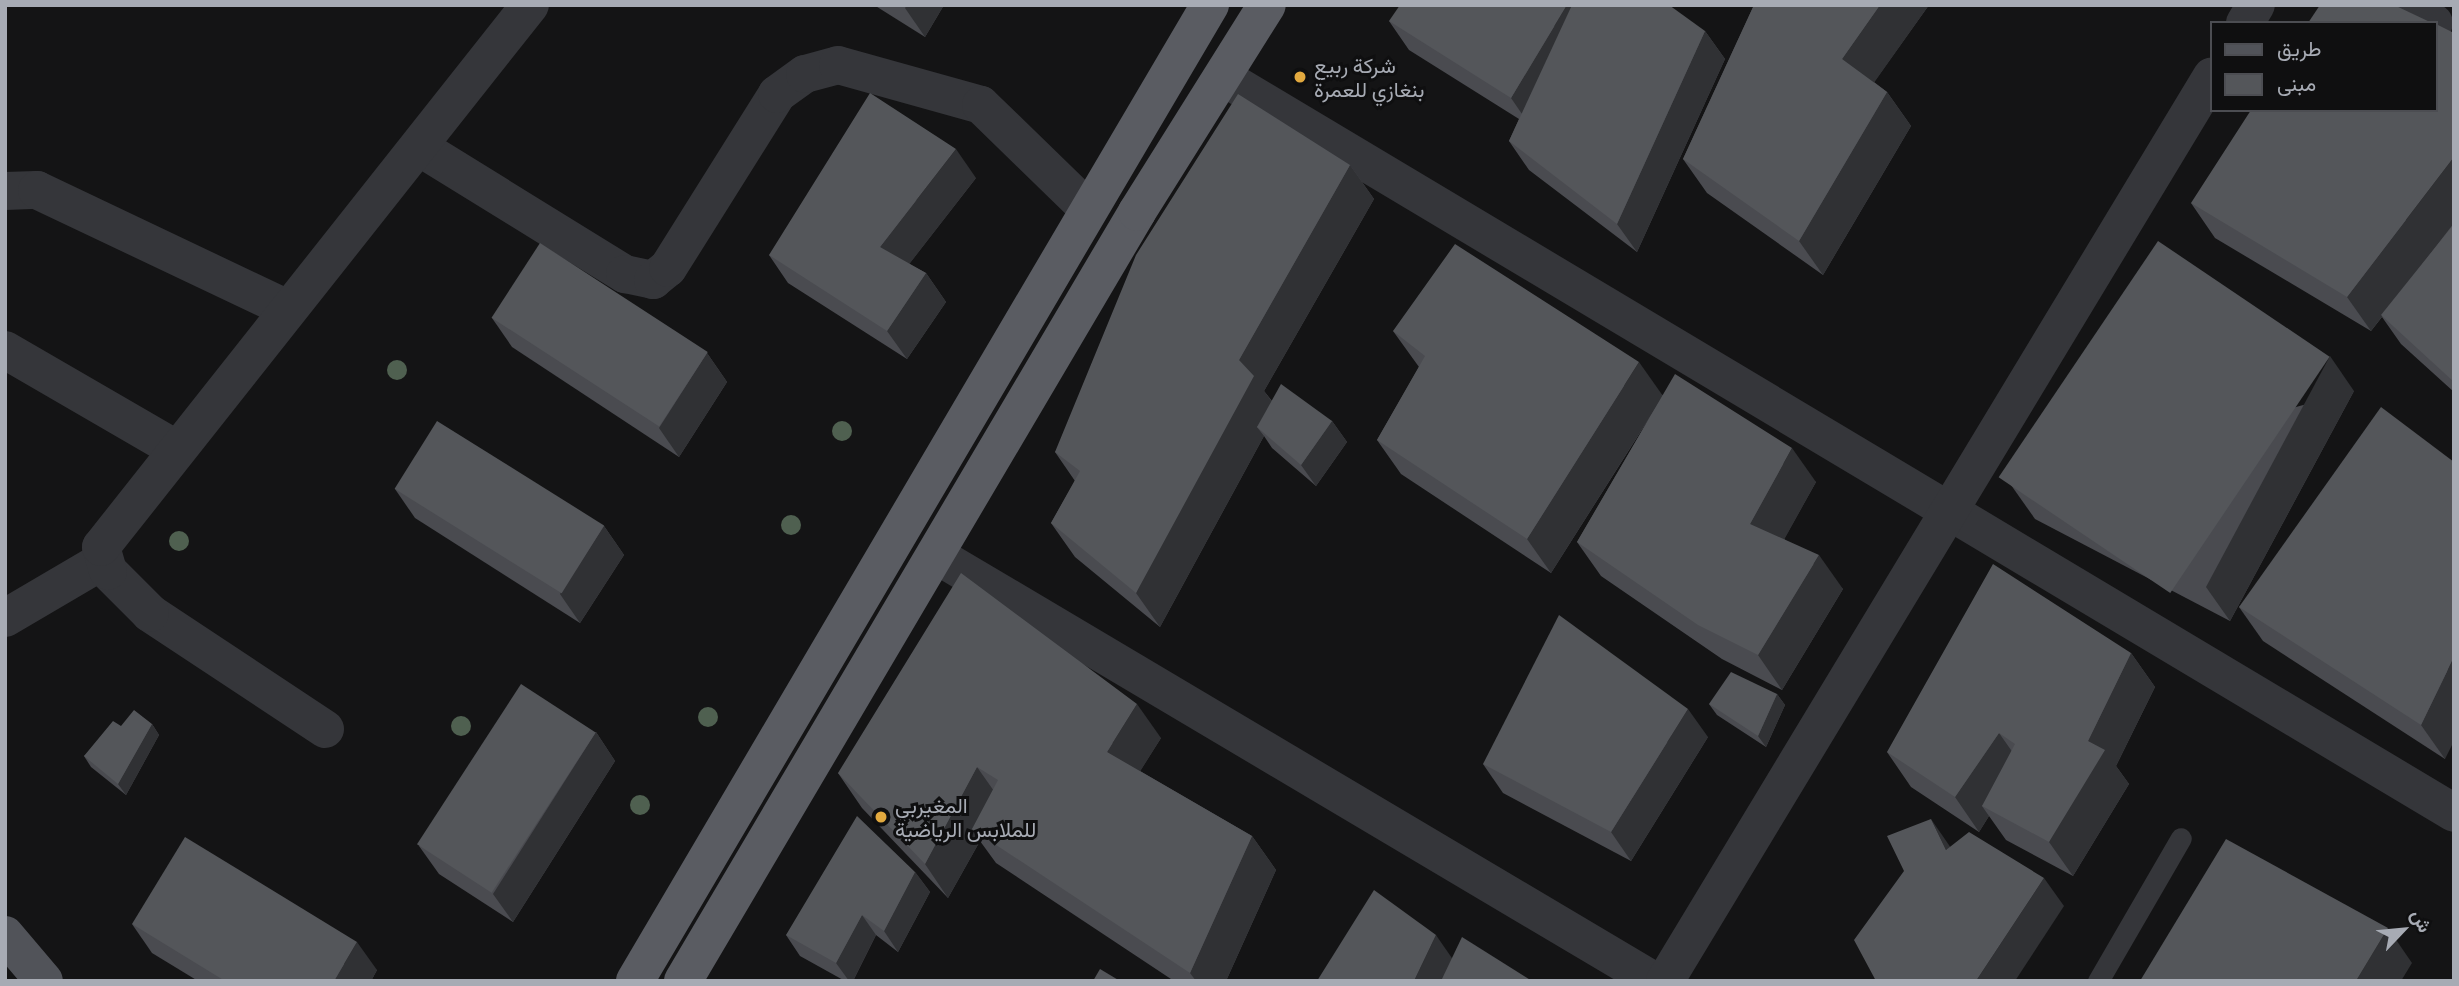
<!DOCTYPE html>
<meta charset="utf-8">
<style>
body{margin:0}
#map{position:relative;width:2459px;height:986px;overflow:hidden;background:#141415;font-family:"Titillium Web",Vazirmatn,sans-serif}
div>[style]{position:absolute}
.service>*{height:21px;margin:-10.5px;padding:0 10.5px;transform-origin:10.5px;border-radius:10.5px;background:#35363a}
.minor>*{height:38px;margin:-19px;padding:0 19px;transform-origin:19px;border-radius:19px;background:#35363a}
.primary>*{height:38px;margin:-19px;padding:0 19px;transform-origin:19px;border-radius:19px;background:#515359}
.trunk>*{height:38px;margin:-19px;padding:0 19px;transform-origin:19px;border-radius:19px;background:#5a5c62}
.trees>*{width:20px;height:20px;margin:-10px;border-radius:50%;background:#4f6050}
.wall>*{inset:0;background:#4a4b50}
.shaded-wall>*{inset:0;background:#303134}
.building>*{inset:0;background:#54565a;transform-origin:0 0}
.dots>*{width:19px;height:19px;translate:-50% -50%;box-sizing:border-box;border:4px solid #0f0f10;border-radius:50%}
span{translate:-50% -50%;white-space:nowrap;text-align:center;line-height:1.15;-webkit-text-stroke:6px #0f0f10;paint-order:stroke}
.poi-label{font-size:21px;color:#a7abb4}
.left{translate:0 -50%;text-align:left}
.frame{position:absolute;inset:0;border:7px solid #a7abb4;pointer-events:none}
.legend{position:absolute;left:2210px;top:21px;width:228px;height:91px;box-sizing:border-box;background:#0f0f10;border:2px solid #4c4d52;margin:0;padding:9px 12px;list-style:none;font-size:21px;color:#a7abb4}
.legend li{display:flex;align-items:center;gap:14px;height:35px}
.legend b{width:35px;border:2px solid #4c4d52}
.north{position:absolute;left:2368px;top:895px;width:70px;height:70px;-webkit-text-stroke:5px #0f0f10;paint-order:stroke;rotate:64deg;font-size:19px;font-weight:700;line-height:28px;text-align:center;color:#a7abb4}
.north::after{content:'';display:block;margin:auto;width:24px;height:32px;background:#a7abb4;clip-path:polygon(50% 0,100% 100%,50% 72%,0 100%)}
</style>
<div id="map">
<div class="service">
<i style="left:2098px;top:981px;width:165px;rotate:-59.9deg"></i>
</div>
<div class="minor">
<i style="left:2397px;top:5px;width:41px;rotate:25.9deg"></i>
<i style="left:2245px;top:23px;width:21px;rotate:-59deg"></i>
<i style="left:1223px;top:77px;width:1434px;rotate:30.87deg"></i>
<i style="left:419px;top:147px;width:242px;rotate:31.7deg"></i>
<i style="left:625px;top:274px;width:29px;rotate:12deg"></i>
<i style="left:653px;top:280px;width:19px;rotate:-39deg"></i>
<i style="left:668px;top:268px;width:205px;rotate:-57.9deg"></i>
<i style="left:777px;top:94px;width:34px;rotate:-36deg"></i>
<i style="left:805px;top:74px;width:34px;rotate:-15deg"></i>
<i style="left:838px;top:65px;width:148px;rotate:15.6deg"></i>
<i style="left:981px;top:105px;width:149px;rotate:44.2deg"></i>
<i style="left:5px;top:191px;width:32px;rotate:-2deg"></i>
<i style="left:37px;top:190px;width:278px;rotate:25.4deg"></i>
<i style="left:5px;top:350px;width:198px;rotate:30.1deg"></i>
<i style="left:936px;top:555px;width:835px;rotate:30.68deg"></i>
<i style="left:5px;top:618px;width:113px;rotate:-30.4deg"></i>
<i style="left:325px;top:729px;width:210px;rotate:-146.5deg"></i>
<i style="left:150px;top:613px;width:59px;rotate:-135deg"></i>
<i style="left:108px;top:571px;width:25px;rotate:-106deg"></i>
<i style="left:101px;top:547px;width:691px;rotate:-51.64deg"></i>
<i style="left:1665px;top:981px;width:1057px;rotate:-58.85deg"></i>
</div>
<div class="primary">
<i style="left:5px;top:935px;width:60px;rotate:49.7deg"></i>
</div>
<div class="trunk">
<i style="left:635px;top:981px;width:1133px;rotate:-59.5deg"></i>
<i style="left:683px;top:981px;width:893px;rotate:-59.44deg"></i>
<i style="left:1137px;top:212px;width:244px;rotate:-57.9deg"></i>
</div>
<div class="trees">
<i style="left:397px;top:370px"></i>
<i style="left:842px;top:431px"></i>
<i style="left:791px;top:525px"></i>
<i style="left:179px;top:541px"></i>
<i style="left:708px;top:717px"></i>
<i style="left:461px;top:726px"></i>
<i style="left:640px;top:805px"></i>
</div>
<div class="wall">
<i style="clip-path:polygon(874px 5px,944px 5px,925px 37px)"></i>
<i style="clip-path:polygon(1754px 5px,1929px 5px,1874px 82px,1887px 92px,1911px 126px,1823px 275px,1707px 193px,1683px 159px)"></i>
<i style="clip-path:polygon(1389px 21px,1705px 31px,1725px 59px,1637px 252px,1529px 170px,1509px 141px,1519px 119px,1409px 50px)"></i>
<i style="clip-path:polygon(1350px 165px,1374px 199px,1264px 391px,1272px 401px,1332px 421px,1347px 442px,1316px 486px,1272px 448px,1264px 436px,1160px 627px,1075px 557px,1051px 523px,1075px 481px,1055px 452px)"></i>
<i style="clip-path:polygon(976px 178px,909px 264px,926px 273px,946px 302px,907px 359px,788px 283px,769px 255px)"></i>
<i style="clip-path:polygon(2191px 203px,2454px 224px,2454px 392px,2401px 344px,2382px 317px,2371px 331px,2215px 238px)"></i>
<i style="clip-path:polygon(492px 318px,707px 353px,727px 382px,679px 457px,512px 347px)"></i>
<i style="clip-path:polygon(1393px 331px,1663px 395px,1816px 482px,1784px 539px,1843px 589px,1782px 690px,1722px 659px,1601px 576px,1577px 542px,1650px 417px,1551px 573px,1401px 474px,1377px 440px,1419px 367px)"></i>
<i style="clip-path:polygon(2354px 391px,2230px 621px,2035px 519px,2011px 485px)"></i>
<i style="clip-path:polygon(2454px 462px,2445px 759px,2263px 641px,2239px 607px)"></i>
<i style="clip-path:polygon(395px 489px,604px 526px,624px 555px,580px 623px,415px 518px)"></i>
<i style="clip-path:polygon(2131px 653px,2155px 687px,2116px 766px,2129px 784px,2073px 876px,2006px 840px,1989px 816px,1979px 832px,1911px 787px,1887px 752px)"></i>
<i style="clip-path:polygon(1777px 694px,1785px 705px,1766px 747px,1717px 715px,1709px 704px)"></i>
<i style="clip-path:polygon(152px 724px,159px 735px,126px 795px,91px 767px,84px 756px,121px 726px)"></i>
<i style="clip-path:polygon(596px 732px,615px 761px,513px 922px,439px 874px,419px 846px)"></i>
<i style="clip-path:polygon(1708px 737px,1631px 861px,1503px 793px,1483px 764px)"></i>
<i style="clip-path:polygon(1161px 738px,1140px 771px,1252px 836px,1276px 870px,1226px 981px,1174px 981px,996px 863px,980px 841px,948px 898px,862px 808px,838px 773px)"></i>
<i style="clip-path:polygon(915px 872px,930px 892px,898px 952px,876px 935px,853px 981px,845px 981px,800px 956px,786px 935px)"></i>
<i style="clip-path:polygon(132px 924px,377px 970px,371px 981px,198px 981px,152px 953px)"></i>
</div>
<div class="shaded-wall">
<i style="clip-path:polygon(907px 5px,944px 5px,925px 37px,905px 8px)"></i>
<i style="clip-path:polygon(1567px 5px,1604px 5px,1531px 127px,1511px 98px)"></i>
<i style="clip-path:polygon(1880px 5px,1929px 5px,1866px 94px,1842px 59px)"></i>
<i style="clip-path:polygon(1705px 31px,1725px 59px,1637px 252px,1617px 224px)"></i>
<i style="clip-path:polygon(1887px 92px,1911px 126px,1823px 275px,1799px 241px)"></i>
<i style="clip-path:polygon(956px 149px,976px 178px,900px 276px,880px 247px)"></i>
<i style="clip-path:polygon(2454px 157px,2454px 223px,2371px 331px,2347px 297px)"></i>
<i style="clip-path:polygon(1350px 165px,1374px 199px,1264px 391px,1278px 410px,1257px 427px,1264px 436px,1160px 627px,1136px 593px,1239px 360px)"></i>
<i style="clip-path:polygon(926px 273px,946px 302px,907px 359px,887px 331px)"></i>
<i style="clip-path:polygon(707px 353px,727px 382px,679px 457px,659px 428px)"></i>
<i style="clip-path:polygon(2330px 356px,2354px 391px,2230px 621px,2206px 587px)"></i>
<i style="clip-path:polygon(1639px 362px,1663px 396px,1551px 573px,1527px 539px)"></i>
<i style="clip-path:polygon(1332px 421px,1347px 442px,1316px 486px,1301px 465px)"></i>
<i style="clip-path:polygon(1792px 448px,1816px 482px,1774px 558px,1750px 524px)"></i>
<i style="clip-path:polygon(604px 526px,624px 555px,580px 623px,560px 594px)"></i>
<i style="clip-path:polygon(1819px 555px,1843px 589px,1782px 690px,1758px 655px)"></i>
<i style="clip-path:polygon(2131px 653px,2155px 687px,2116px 766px,2129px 784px,2073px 876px,2049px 842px,2088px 741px)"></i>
<i style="clip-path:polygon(2454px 657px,2454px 741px,2445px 759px,2421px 725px)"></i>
<i style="clip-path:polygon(1777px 694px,1785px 705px,1766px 747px,1758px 736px)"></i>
<i style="clip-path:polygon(1137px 704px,1161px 738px,1131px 786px,1107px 752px)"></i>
<i style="clip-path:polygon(1688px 709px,1708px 737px,1631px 861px,1611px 832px)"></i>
<i style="clip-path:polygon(152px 724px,159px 735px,126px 795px,118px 784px)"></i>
<i style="clip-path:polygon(596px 732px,615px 761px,513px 922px,493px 894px)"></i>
<i style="clip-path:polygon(1999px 733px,2023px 767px,1982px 806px,1989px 816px,1979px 832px,1955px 797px)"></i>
<i style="clip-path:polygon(977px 767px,1001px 801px,972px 829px,980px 841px,948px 898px,925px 864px)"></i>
<i style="clip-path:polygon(1931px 819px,1951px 848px,1946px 850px)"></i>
<i style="clip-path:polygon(1252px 836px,1276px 870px,1226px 981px,1196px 981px,1190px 973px)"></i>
<i style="clip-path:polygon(915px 872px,930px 892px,898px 952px,884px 931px)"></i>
<i style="clip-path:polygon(2044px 878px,2064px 906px,2015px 981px,1976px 981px)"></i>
<i style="clip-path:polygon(862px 915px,876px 935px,853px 981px,849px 981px,836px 963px)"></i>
<i style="clip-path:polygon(2388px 928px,2412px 963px,2401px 981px,2356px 981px)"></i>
<i style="clip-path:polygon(1436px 935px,1456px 964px,1448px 981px,1414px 981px)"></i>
<i style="clip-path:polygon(357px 942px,377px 970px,371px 981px,334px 981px)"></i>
</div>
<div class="building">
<i style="clip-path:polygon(1400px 5px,1567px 5px,1511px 98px,1389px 21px)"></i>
<i style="clip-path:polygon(1572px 5px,1669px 5px,1705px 31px,1617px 224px,1509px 141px)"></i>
<i style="clip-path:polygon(1754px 5px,1880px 5px,1842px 59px,1887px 92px,1799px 241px,1683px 159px)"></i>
<i style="clip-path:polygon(2320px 5px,2394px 5px,2432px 23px,2308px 23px)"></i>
<i style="clip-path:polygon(2436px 24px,2454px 33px,2454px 157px,2347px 297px,2191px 203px,2251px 110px,2436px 110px)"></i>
<i style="clip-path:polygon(870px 93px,956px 149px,880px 247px,926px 273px,887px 331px,769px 255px)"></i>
<i style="clip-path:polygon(1238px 94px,1350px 165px,1239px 360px,1254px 376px,1136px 593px,1051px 523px,1080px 471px,1055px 452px,1136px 255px)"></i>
<i style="clip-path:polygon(2454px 224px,2454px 382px,2381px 315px)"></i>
<i style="left:2158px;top:241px;width:207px;height:285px;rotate:34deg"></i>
<i style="left:540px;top:243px;width:200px;height:89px;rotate:33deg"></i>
<i style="clip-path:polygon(1455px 244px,1639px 362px,1527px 539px,1377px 440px,1425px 356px,1393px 331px)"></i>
<i style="clip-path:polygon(1675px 374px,1792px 448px,1750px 524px,1819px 555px,1758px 655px,1698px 625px,1577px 542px)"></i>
<i style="clip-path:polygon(1281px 384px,1332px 421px,1301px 465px,1257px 427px)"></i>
<i style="clip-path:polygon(2381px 407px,2454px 462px,2454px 657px,2421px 725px,2239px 607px)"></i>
<i style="left:437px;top:421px;width:197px;height:80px;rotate:32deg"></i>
<i style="clip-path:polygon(1993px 564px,2131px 653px,2088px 741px,2105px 750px,2049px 842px,1982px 806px,2015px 744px,1999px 733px,1955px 797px,1887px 752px)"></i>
<i style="clip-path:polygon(961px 573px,1137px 704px,1107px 752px,1252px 836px,1190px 973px,972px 829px,998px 780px,977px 767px,925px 864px,838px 773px)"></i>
<i style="clip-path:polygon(1559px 615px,1688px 709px,1611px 832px,1483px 764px)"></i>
<i style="clip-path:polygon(1731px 672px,1777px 694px,1758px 736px,1709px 704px)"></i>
<i style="left:521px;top:684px;width:89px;height:191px;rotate:33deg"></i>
<i style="clip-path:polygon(134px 710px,152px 724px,118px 784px,84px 756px,113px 721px,121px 726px)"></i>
<i style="clip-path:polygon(857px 816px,915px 872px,884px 931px,862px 915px,836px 963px,786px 935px)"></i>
<i style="clip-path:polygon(1931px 819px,1946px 850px,1969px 832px,2044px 878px,1976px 981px,1876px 981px,1854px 940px,1904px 871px,1887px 836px)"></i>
<i style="clip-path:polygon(185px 837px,357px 942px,334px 981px,225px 981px,132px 924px)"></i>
<i style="clip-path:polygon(2226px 839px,2388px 928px,2356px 981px,2140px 981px)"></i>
<i style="clip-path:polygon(1374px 890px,1436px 935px,1414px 981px,1317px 981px)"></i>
<i style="clip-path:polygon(1462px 937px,1532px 981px,1441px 981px)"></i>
<i style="clip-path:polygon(1100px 969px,1120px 981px,1093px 981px)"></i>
</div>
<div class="dots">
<i style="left:1300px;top:77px;background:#e2a93f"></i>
<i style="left:881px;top:817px;background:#e2a93f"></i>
</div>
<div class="poi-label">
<span class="left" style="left:1314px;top:77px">شركة ربيع<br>بنغازي للعمرة</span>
<span class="left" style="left:895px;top:817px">المغيربي<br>للملابس الرياضية</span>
</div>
<div class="frame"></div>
<ul class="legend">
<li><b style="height:9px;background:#515359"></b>طريق</li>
<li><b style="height:19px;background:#54565a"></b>مبنى</li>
</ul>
<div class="north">ش</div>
</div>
